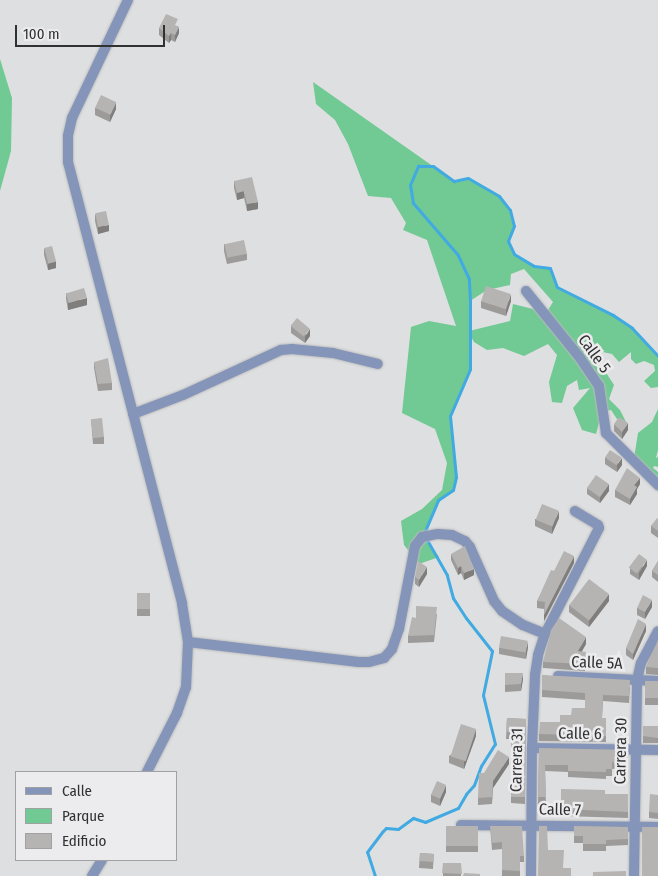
<!DOCTYPE html>
<style>
body{margin:0}
#map{position:relative;width:658px;height:876px;overflow:hidden;background:#dedfe0;font-family:"Fira Sans Condensed",sans-serif}
div>[style]{position:absolute}
.green>*{inset:0;background:#71c993}
.stream>*{height:3px;margin:-1.5px;padding:0 1.5px;transform-origin:1.5px;border-radius:1.5px;background:#41aae2}
.roads{filter:drop-shadow(0 0 1px #bbbcbd) drop-shadow(0 0 1px #bbbcbd)}
.minor>*{height:10px;margin:-5px;padding:0 5px;transform-origin:5px;border-radius:5px;background:#8495b9}
.wall>*{inset:0;background:#9c9b9a;transform-origin:0 0}
.shaded-wall>*{inset:0;background:#7f7e7d}
.building>*{inset:0;background:#b5b4b3;transform-origin:0 0}
span{translate:-50% -50%;white-space:nowrap;text-align:center;line-height:1.15;-webkit-text-stroke:5px #ececee;paint-order:stroke}
.street-label{font-size:16px;color:#313132}
.legend{position:absolute;left:15px;top:771px;width:162px;height:90px;box-sizing:border-box;background:#ececee;border:1px solid #a1a1a3;margin:0;padding:6px 9px;list-style:none;font-size:15px;color:#313132}
.legend li{display:flex;align-items:center;gap:10px;height:25px}
.legend b{width:25px;border:1px solid #a1a1a3}
.scale{position:absolute;left:15px;top:25px;width:150px;height:22px;box-sizing:border-box;border:2px solid #313132;border-top:0;padding-left:6px;font-size:15px;line-height:18px;white-space:nowrap;color:#313132;-webkit-text-stroke:4px #ececee;paint-order:stroke}
</style>
<div id="map">
<div class="green">
<i style="clip-path:polygon(0 59px,12px 98px,11px 151px,0 191px)"></i>
<i style="clip-path:polygon(evenodd,313px 82px,454px 181px,468px 178px,499px 196px,510px 210px,514px 226px,508px 241px,514px 254px,534px 266px,550px 268px,557px 287px,613px 315px,632px 328px,658px 356px,658px 387px,651px 388px,644px 381px,655px 371px,654px 365px,644px 361px,636px 364px,631px 359px,631px 352px,619px 362px,612px 354px,598px 351px,594px 361px,603px 368px,614px 385px,609px 399px,620px 410px,626px 422px,617px 419px,611px 410px,602px 412px,596px 434px,582px 430px,573px 408px,590px 388px,579px 390px,577px 380px,567px 386px,562px 403px,552px 402px,549px 382px,557px 355px,548px 344px,524px 356px,503px 348px,487px 350px,474px 342px,469px 333px,470px 369px,450px 416px,456px 477px,453px 490px,438px 501px,425px 531px,427px 540px,439px 557px,419px 564px,404px 545px,401px 521px,422px 509px,442px 490px,447px 463px,435px 429px,402px 413px,411px 327px,429px 321px,456px 326px,427px 240px,403px 230px,406px 223px,391px 198px,368px 196px,348px 144px,335px 120px,316px 104px,313px 82px,524px 269px,553px 302px,545px 315px,533px 309px,513px 304px,510px 321px,469px 331px,470px 301px,487px 290px,510px 285px,511px 274px,524px 269px)"></i>
<i style="clip-path:polygon(658px 409px,658px 450px,656px 458px,658px 457px,658px 467px,654px 466px,653px 468px,658px 472px,658px 477px,654px 477px,634px 458px,638px 433px,652px 422px)"></i>
</div>
<div class="stream">
<i style="left:425px;top:531px;width:34px;rotate:-67deg"></i>
<i style="left:438px;top:500px;width:18px;rotate:-34deg"></i>
<i style="left:453px;top:490px;width:13px;rotate:-77deg"></i>
<i style="left:456px;top:477px;width:61px;rotate:-95.6deg"></i>
<i style="left:450px;top:416px;width:51px;rotate:-66.9deg"></i>
<i style="left:470px;top:369px;width:68px;rotate:-90deg"></i>
<i style="left:470px;top:301px;width:22px;rotate:-93deg"></i>
<i style="left:469px;top:279px;width:26px;rotate:-115deg"></i>
<i style="left:458px;top:255px;width:69px;rotate:-130.9deg"></i>
<i style="left:413px;top:203px;width:18px;rotate:-99deg"></i>
<i style="left:410px;top:185px;width:21px;rotate:-67deg"></i>
<i style="left:418px;top:166px;width:15px"></i>
<i style="left:433px;top:166px;width:26px;rotate:36deg"></i>
<i style="left:454px;top:181px;width:14px;rotate:-12deg"></i>
<i style="left:468px;top:178px;width:36px;rotate:30deg"></i>
<i style="left:499px;top:196px;width:18px;rotate:52deg"></i>
<i style="left:510px;top:210px;width:16px;rotate:76deg"></i>
<i style="left:514px;top:226px;width:16px;rotate:112deg"></i>
<i style="left:508px;top:241px;width:14px;rotate:65deg"></i>
<i style="left:514px;top:254px;width:23px;rotate:31deg"></i>
<i style="left:534px;top:266px;width:16px;rotate:7deg"></i>
<i style="left:550px;top:268px;width:20px;rotate:70deg"></i>
<i style="left:557px;top:287px;width:63px;rotate:26.6deg"></i>
<i style="left:613px;top:315px;width:23px;rotate:34deg"></i>
<i style="left:632px;top:328px;width:38px;rotate:47deg"></i>
<i style="left:375px;top:876px;width:25px;rotate:-108deg"></i>
<i style="left:367px;top:852px;width:26px;rotate:-53deg"></i>
<i style="left:383px;top:831px;width:4px;rotate:-45deg"></i>
<i style="left:386px;top:828px;width:12px;rotate:5deg"></i>
<i style="left:398px;top:829px;width:19px;rotate:-36deg"></i>
<i style="left:413px;top:818px;width:13px;rotate:18deg"></i>
<i style="left:425px;top:822px;width:36px;rotate:-23deg"></i>
<i style="left:458px;top:808px;width:16px;rotate:-60deg"></i>
<i style="left:466px;top:794px;width:12px;rotate:-48deg"></i>
<i style="left:474px;top:785px;width:20px;rotate:-70deg"></i>
<i style="left:481px;top:766px;width:26px;rotate:-58deg"></i>
<i style="left:495px;top:744px;width:50px;rotate:-103.8deg"></i>
<i style="left:483px;top:695px;width:45px;rotate:-78.4deg"></i>
<i style="left:492px;top:651px;width:42px;rotate:-128.2deg"></i>
<i style="left:466px;top:618px;width:24px;rotate:-123deg"></i>
<i style="left:453px;top:598px;width:24px;rotate:-105deg"></i>
<i style="left:447px;top:575px;width:40px;rotate:-119.7deg"></i>
</div>
<div class="roads">
<div class="minor">
<i style="left:128px;top:0;width:131px;rotate:115.4deg"></i>
<i style="left:72px;top:118px;width:18px;rotate:103deg"></i>
<i style="left:68px;top:136px;width:26px;rotate:90deg"></i>
<i style="left:68px;top:162px;width:456px;rotate:75.5deg"></i>
<i style="left:182px;top:604px;width:38px;rotate:81deg"></i>
<i style="left:188px;top:642px;width:45px;rotate:92.5deg"></i>
<i style="left:186px;top:687px;width:28px;rotate:109deg"></i>
<i style="left:177px;top:713px;width:66px;rotate:117deg"></i>
<i style="left:526px;top:291px;width:86px;rotate:51.1deg"></i>
<i style="left:580px;top:358px;width:34px;rotate:56deg"></i>
<i style="left:599px;top:386px;width:48px;rotate:81.5deg"></i>
<i style="left:606px;top:433px;width:74px;rotate:45deg"></i>
<i style="left:133px;top:414px;width:53px;rotate:-20.8deg"></i>
<i style="left:183px;top:395px;width:108px;rotate:-24.7deg"></i>
<i style="left:281px;top:350px;width:11px;rotate:-5deg"></i>
<i style="left:292px;top:349px;width:41px;rotate:5.6deg"></i>
<i style="left:333px;top:353px;width:46px;rotate:13.7deg"></i>
<i style="left:188px;top:642px;width:172px;rotate:6.7deg"></i>
<i style="left:359px;top:662px;width:10px"></i>
<i style="left:369px;top:662px;width:16px;rotate:-15deg"></i>
<i style="left:384px;top:658px;width:12px;rotate:-48deg"></i>
<i style="left:392px;top:649px;width:21px;rotate:-71deg"></i>
<i style="left:399px;top:629px;width:85px;rotate:-79.1deg"></i>
<i style="left:415px;top:546px;width:11px;rotate:-52deg"></i>
<i style="left:422px;top:537px;width:16px;rotate:-11deg"></i>
<i style="left:438px;top:534px;width:14px;rotate:4deg"></i>
<i style="left:452px;top:535px;width:14px;rotate:25deg"></i>
<i style="left:465px;top:541px;width:8px;rotate:50deg"></i>
<i style="left:470px;top:547px;width:59px;rotate:66deg"></i>
<i style="left:494px;top:601px;width:13px;rotate:51deg"></i>
<i style="left:502px;top:611px;width:25px;rotate:34deg"></i>
<i style="left:523px;top:625px;width:24px;rotate:22deg"></i>
<i style="left:558px;top:676px;width:100px;rotate:2.9deg"></i>
<i style="left:532px;top:748px;width:126px;rotate:0.9deg"></i>
<i style="left:461px;top:825px;width:197px;rotate:0.6deg"></i>
<i style="left:92px;top:876px;width:19px;rotate:-58deg"></i>
<i style="left:531px;top:876px;width:128px;rotate:-89.6deg"></i>
<i style="left:532px;top:748px;width:73px;rotate:-87.6deg"></i>
<i style="left:535px;top:675px;width:20px;rotate:-81deg"></i>
<i style="left:538px;top:655px;width:22px;rotate:-72deg"></i>
<i style="left:545px;top:634px;width:119px;rotate:-63deg"></i>
<i style="left:599px;top:528px;width:3px;rotate:-108deg"></i>
<i style="left:598px;top:525px;width:27px;rotate:-149deg"></i>
<i style="left:634px;top:876px;width:196px;rotate:-89.1deg"></i>
<i style="left:637px;top:680px;width:17px;rotate:-77deg"></i>
<i style="left:641px;top:663px;width:36px;rotate:-62deg"></i>
</div>
</div>
<div class="wall">
<i style="clip-path:polygon(178px 26px,179px 33px,175px 42px,171px 40px,169px 43px,159px 35px,159px 28px)"></i>
<i style="clip-path:polygon(95px 108px,116px 109px,110px 122px,95px 115px)"></i>
<i style="clip-path:polygon(234px 181px,258px 209px,247px 211px,244px 198px,237px 200px,234px 188px)"></i>
<i style="clip-path:polygon(95px 214px,109px 231px,98px 234px,95px 221px)"></i>
<i style="clip-path:polygon(224px 244px,247px 254px,247px 260px,227px 264px,224px 251px)"></i>
<i style="clip-path:polygon(44px 248px,56px 268px,48px 270px,44px 255px)"></i>
<i style="clip-path:polygon(66px 293px,87px 305px,68px 310px,66px 299px)"></i>
<i style="clip-path:polygon(481px 301px,511px 301px,506px 316px,481px 308px)"></i>
<i style="clip-path:polygon(291px 326px,310px 336px,305px 343px,291px 333px)"></i>
<i style="clip-path:polygon(94px 362px,112px 383px,112px 390px,98px 391px,94px 368px)"></i>
<i style="clip-path:polygon(91px 419px,104px 437px,104px 444px,93px 444px)"></i>
<i style="clip-path:polygon(614px 424px,628px 430px,622px 439px,614px 431px)"></i>
<i style="clip-path:polygon(605px 457px,622px 465px,617px 472px,605px 464px)"></i>
<i style="clip-path:polygon(640px 484px,637px 489px,637px 494px,630px 505px,615px 497px,615px 490px)"></i>
<i style="clip-path:polygon(587px 488px,609px 491px,600px 503px,587px 494px)"></i>
<i style="clip-path:polygon(559px 518px,552px 534px,535px 526px,535px 519px)"></i>
<i style="clip-path:polygon(658px 519px,658px 538px,651px 533px,651px 526px)"></i>
<i style="clip-path:polygon(451px 554px,474px 575px,464px 580px,461px 573px,458px 575px,451px 560px)"></i>
<i style="clip-path:polygon(658px 561px,658px 582px,652px 577px,652px 571px)"></i>
<i style="clip-path:polygon(574px 563px,544px 621px,544px 609px,537px 608px,537px 601px,554px 571px)"></i>
<i style="clip-path:polygon(647px 566px,639px 580px,630px 574px,630px 568px)"></i>
<i style="clip-path:polygon(427px 574px,419px 587px,415px 584px,415px 577px)"></i>
<i style="clip-path:polygon(137px 593px,150px 609px,150px 616px,137px 616px)"></i>
<i style="clip-path:polygon(609px 601px,589px 627px,569px 612px,569px 605px)"></i>
<i style="clip-path:polygon(652px 607px,645px 619px,637px 615px,637px 608px)"></i>
<i style="clip-path:polygon(437px 614px,434px 642px,408px 643px,408px 636px,416px 618px)"></i>
<i style="clip-path:polygon(646px 631px,633px 660px,626px 655px,626px 648px)"></i>
<i style="clip-path:polygon(658px 640px,658px 675px,646px 674px,646px 667px)"></i>
<i style="clip-path:polygon(586px 644px,582px 651px,586px 658px,585px 671px,543px 668px,543px 662px)"></i>
<i style="clip-path:polygon(528px 647px,526px 659px,499px 654px,499px 648px)"></i>
<i style="clip-path:polygon(505px 673px,523px 679px,521px 691px,505px 692px)"></i>
<i style="clip-path:polygon(542px 675px,630px 687px,629px 703px,603px 701px,602px 718px,606px 718px,606px 742px,539px 741px,539px 734px,585px 708px,585px 700px,542px 697px)"></i>
<i style="left:645px;top:681px;width:13px;height:24px"></i>
<i style="clip-path:polygon(507px 718px,526px 719px,525px 804px,511px 803px,511px 739px,506px 739px)"></i>
<i style="left:643px;top:726px;width:15px;height:17px"></i>
<i style="clip-path:polygon(476px 736px,464px 769px,449px 763px,449px 756px)"></i>
<i style="clip-path:polygon(539px 748px,628px 750px,628px 768px,612px 769px,612px 776px,606px 776px,606px 779px,568px 777px,568px 772px,545px 771px,546px 804px,538px 804px)"></i>
<i style="clip-path:polygon(509px 764px,493px 788px,492px 804px,478px 805px,478px 798px,484px 773px)"></i>
<i style="clip-path:polygon(561px 789px,605px 794px,628px 794px,628px 818px,561px 816px)"></i>
<i style="clip-path:polygon(446px 792px,440px 806px,431px 802px,431px 795px)"></i>
<i style="clip-path:polygon(658px 795px,658px 819px,649px 818px,649px 812px)"></i>
<i style="left:446px;top:826px;width:32px;height:26px"></i>
<i style="clip-path:polygon(490px 826px,524px 856px,524px 862px,520px 862px,520px 876px,502px 876px,502px 849px,492px 850px)"></i>
<i style="clip-path:polygon(574px 826px,628px 827px,628px 845px,606px 846px,606px 851px,583px 851px,583px 843px,574px 843px)"></i>
<i style="left:420px;top:853px;width:14px;height:15px;rotate:4deg"></i>
<i style="left:443px;top:863px;width:18px;height:13px"></i>
</div>
<div class="shaded-wall">
<i style="clip-path:polygon(179px 27px,179px 33px,175px 42px,175px 35px)"></i>
<i style="clip-path:polygon(171px 33px,171px 40px,169px 43px,169px 36px)"></i>
<i style="clip-path:polygon(116px 102px,116px 109px,110px 122px,110px 115px)"></i>
<i style="clip-path:polygon(244px 191px,244px 198px,237px 200px,237px 193px)"></i>
<i style="clip-path:polygon(258px 202px,258px 209px,247px 211px,247px 204px)"></i>
<i style="clip-path:polygon(109px 225px,109px 231px,98px 234px,98px 227px)"></i>
<i style="clip-path:polygon(56px 261px,56px 268px,48px 270px,48px 264px)"></i>
<i style="clip-path:polygon(511px 294px,511px 301px,506px 316px,506px 310px)"></i>
<i style="clip-path:polygon(87px 298px,87px 305px,68px 310px,68px 303px)"></i>
<i style="clip-path:polygon(310px 329px,310px 336px,305px 343px,305px 337px)"></i>
<i style="clip-path:polygon(628px 423px,628px 430px,622px 439px,622px 432px)"></i>
<i style="clip-path:polygon(622px 458px,622px 465px,617px 472px,617px 465px)"></i>
<i style="clip-path:polygon(640px 478px,640px 484px,637px 489px,637px 494px,630px 505px,630px 499px,634px 485px)"></i>
<i style="clip-path:polygon(609px 484px,609px 491px,600px 503px,600px 496px)"></i>
<i style="clip-path:polygon(559px 511px,559px 518px,552px 534px,552px 527px)"></i>
<i style="clip-path:polygon(574px 556px,574px 563px,544px 621px,544px 615px)"></i>
<i style="clip-path:polygon(647px 560px,647px 566px,639px 580px,639px 573px)"></i>
<i style="clip-path:polygon(461px 566px,461px 573px,458px 575px,458px 568px)"></i>
<i style="clip-path:polygon(427px 567px,427px 574px,419px 587px,419px 580px)"></i>
<i style="clip-path:polygon(474px 569px,474px 575px,464px 580px,464px 573px)"></i>
<i style="clip-path:polygon(609px 594px,609px 601px,589px 627px,589px 620px)"></i>
<i style="clip-path:polygon(652px 600px,652px 607px,645px 619px,645px 612px)"></i>
<i style="clip-path:polygon(646px 624px,646px 631px,633px 660px,633px 654px)"></i>
<i style="clip-path:polygon(586px 637px,586px 644px,578px 658px,578px 651px)"></i>
<i style="clip-path:polygon(528px 641px,528px 647px,526px 659px,526px 652px)"></i>
<i style="clip-path:polygon(523px 673px,523px 679px,521px 691px,521px 684px)"></i>
<i style="clip-path:polygon(476px 729px,476px 736px,464px 769px,464px 762px)"></i>
<i style="clip-path:polygon(509px 757px,509px 764px,493px 788px,492px 804px,493px 781px)"></i>
<i style="clip-path:polygon(446px 785px,446px 792px,440px 806px,440px 799px)"></i>
</div>
<div class="building">
<i style="clip-path:polygon(166px 14px,178px 19px,175px 25px,179px 27px,175px 35px,171px 33px,169px 36px,159px 28px)"></i>
<i style="left:101px;top:95px;width:17px;height:14px;rotate:25deg"></i>
<i style="clip-path:polygon(252px 177px,258px 202px,247px 204px,244px 191px,237px 193px,234px 181px)"></i>
<i style="left:106px;top:211px;width:14px;height:11px;rotate:78deg"></i>
<i style="left:244px;top:240px;width:14px;height:20px;rotate:78deg"></i>
<i style="left:52px;top:246px;width:16px;height:8px;rotate:75deg"></i>
<i style="left:486px;top:286px;width:26px;height:16px;rotate:18deg"></i>
<i style="left:84px;top:288px;width:10px;height:19px;rotate:73deg"></i>
<i style="left:297px;top:318px;width:17px;height:10px;rotate:40deg"></i>
<i style="clip-path:polygon(108px 358px,112px 383px,98px 384px,94px 362px)"></i>
<i style="clip-path:polygon(619px 417px,628px 423px,622px 432px,614px 424px)"></i>
<i style="left:102px;top:418px;width:19px;height:11px;rotate:84deg"></i>
<i style="left:610px;top:450px;width:14px;height:9px;rotate:34deg"></i>
<i style="clip-path:polygon(627px 468px,640px 478px,634px 485px,637px 487px,630px 499px,615px 490px)"></i>
<i style="left:596px;top:475px;width:16px;height:16px;rotate:35deg"></i>
<i style="left:542px;top:504px;width:18px;height:17px;rotate:22deg"></i>
<i style="clip-path:polygon(657px 518px,658px 519px,658px 531px,651px 526px)"></i>
<i style="clip-path:polygon(465px 546px,474px 569px,464px 573px,461px 566px,458px 568px,451px 554px)"></i>
<i style="clip-path:polygon(564px 551px,574px 556px,544px 615px,545px 602px,537px 601px,551px 570px,554px 571px)"></i>
<i style="left:639px;top:554px;width:10px;height:17px;rotate:37deg"></i>
<i style="clip-path:polygon(418px 561px,427px 567px,419px 580px,415px 577px)"></i>
<i style="clip-path:polygon(658px 561px,658px 575px,652px 571px)"></i>
<i style="left:589px;top:579px;width:25px;height:33px;rotate:37deg"></i>
<i style="left:137px;top:593px;width:13px;height:16px"></i>
<i style="clip-path:polygon(643px 595px,652px 600px,645px 612px,637px 608px)"></i>
<i style="clip-path:polygon(416px 606px,437px 607px,434px 635px,408px 636px,412px 617px,416px 618px)"></i>
<i style="clip-path:polygon(559px 618px,586px 637px,578px 651px,586px 652px,585px 664px,543px 662px,551px 630px)"></i>
<i style="clip-path:polygon(638px 619px,646px 624px,633px 654px,626px 648px)"></i>
<i style="left:501px;top:636px;width:27px;height:12px;rotate:10deg"></i>
<i style="clip-path:polygon(658px 640px,658px 668px,646px 667px)"></i>
<i style="clip-path:polygon(505px 673px,523px 673px,521px 684px,505px 685px)"></i>
<i style="clip-path:polygon(542px 675px,630px 680px,629px 696px,603px 695px,602px 718px,606px 718px,606px 736px,539px 734px,540px 722px,560px 722px,560px 715px,571px 715px,572px 708px,585px 708px,585px 693px,542px 690px)"></i>
<i style="left:645px;top:681px;width:13px;height:17px"></i>
<i style="clip-path:polygon(507px 718px,526px 719px,525px 797px,511px 797px,511px 732px,506px 732px)"></i>
<i style="left:461px;top:724px;width:16px;height:34px;rotate:18deg"></i>
<i style="clip-path:polygon(643px 726px,658px 726px,658px 738px,643px 736px)"></i>
<i style="clip-path:polygon(539px 748px,628px 750px,628px 762px,612px 762px,612px 769px,606px 769px,606px 772px,568px 771px,568px 765px,545px 765px,546px 797px,538px 797px)"></i>
<i style="clip-path:polygon(498px 750px,509px 757px,493px 781px,492px 797px,478px 798px,479px 773px,484px 773px)"></i>
<i style="left:437px;top:781px;width:10px;height:15px;rotate:24deg"></i>
<i style="clip-path:polygon(561px 789px,605px 790px,605px 794px,628px 794px,628px 812px,561px 809px)"></i>
<i style="clip-path:polygon(650px 794px,658px 795px,658px 813px,649px 812px)"></i>
<i style="left:446px;top:826px;width:32px;height:20px"></i>
<i style="clip-path:polygon(490px 826px,522px 826px,524px 856px,520px 856px,520px 871px,502px 870px,502px 842px,492px 843px)"></i>
<i style="clip-path:polygon(539px 826px,547px 826px,548px 850px,564px 850px,563px 868px,571px 868px,571px 876px,538px 876px)"></i>
<i style="clip-path:polygon(574px 826px,628px 827px,628px 839px,606px 840px,606px 844px,583px 844px,583px 836px,574px 836px)"></i>
<i style="left:642px;top:827px;width:16px;height:49px"></i>
<i style="left:420px;top:853px;width:14px;height:8px;rotate:4deg"></i>
<i style="clip-path:polygon(443px 863px,461px 863px,462px 874px,442px 873px)"></i>
<i style="clip-path:polygon(626px 871px,626px 876px,593px 876px,593px 872px)"></i>
<i style="clip-path:polygon(464px 873px,480px 874px,480px 876px,463px 876px)"></i>
</div>
<div class="street-label">
<span style="left:594px;top:354px;rotate:54deg">Calle 5</span>
<span style="left:597px;top:663px;rotate:2deg">Calle 5A</span>
<span style="left:580px;top:734px;rotate:1deg">Calle 6</span>
<span style="left:621px;top:751px;rotate:-89deg">Carrera 30</span>
<span style="left:517px;top:760px;rotate:-89deg">Carrera 31</span>
<span style="left:560px;top:810px;rotate:1deg">Calle 7</span>
</div>
<ul class="legend">
<li><b style="height:6px;background:#8495b9"></b>Calle</li>
<li><b style="height:14px;background:#71c993"></b>Parque</li>
<li><b style="height:14px;background:#b5b4b3"></b>Edificio</li>
</ul>
<div class="scale">100 m</div>
</div>
